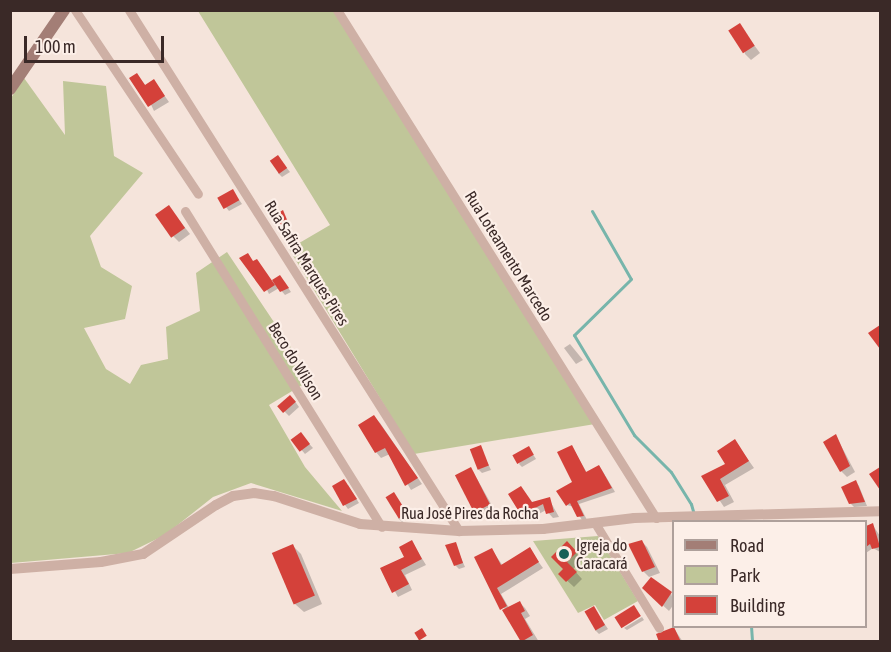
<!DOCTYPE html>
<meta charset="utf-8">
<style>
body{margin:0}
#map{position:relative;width:891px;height:652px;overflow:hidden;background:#f5e4db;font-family:"Asap Condensed",sans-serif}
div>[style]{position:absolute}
.green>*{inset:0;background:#c0c699}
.shadow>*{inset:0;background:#0003}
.stream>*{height:3px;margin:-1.5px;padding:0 1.5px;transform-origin:1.5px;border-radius:1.5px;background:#77b5ab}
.building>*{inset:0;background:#d4413a;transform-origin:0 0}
.minor>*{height:9px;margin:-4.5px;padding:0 4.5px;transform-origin:4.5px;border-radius:4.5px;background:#ceb0a5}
.tertiary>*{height:10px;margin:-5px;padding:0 5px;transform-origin:5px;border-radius:5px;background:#ceb0a5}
.secondary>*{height:12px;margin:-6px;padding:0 6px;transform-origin:6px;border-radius:6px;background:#a37e76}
.dots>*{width:16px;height:16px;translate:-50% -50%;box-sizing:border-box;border:3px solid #fcefe8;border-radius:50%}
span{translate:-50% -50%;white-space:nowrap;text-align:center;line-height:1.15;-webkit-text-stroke:4.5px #fcefe8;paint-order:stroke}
.street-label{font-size:16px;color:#3a2927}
.poi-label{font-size:16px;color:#3a2927}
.left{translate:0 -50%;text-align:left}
.frame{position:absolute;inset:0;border:12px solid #3a2927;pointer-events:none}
.legend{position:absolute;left:672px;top:520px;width:195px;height:108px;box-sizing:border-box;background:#fcefe8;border:2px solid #aea09b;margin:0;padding:8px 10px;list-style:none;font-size:18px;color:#3a2927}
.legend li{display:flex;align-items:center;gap:12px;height:30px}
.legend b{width:30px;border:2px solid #aea09b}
.scale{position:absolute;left:24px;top:36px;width:140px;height:27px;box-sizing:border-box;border:3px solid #3a2927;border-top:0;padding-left:8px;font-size:18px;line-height:21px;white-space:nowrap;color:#3a2927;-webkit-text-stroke:4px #fcefe8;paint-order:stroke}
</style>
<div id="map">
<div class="green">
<i style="clip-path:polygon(198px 11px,334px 11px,595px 424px,414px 454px,289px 249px,330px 225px)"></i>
<i style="clip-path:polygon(24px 78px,65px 135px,63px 81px,106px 86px,114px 156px,143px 173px,90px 236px,101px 267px,132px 286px,125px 319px,84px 328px,106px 369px,130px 384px,141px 365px,168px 359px,166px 327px,200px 311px,196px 273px,227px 252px,312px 379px,269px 405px,305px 467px,342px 511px,251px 483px,213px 497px,165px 535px,128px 553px,11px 563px,11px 98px)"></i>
<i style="clip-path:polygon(598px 536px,638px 601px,604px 620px,595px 605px,578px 613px,533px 541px)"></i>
</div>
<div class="shadow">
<i style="clip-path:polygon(739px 25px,760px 53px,751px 60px,745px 54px)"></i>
<i style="clip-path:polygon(137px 75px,146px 86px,154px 81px,169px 102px,154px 111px)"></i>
<i style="clip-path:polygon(278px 157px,290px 172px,282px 177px,278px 173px)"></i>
<i style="clip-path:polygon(233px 191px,242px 204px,229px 211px,219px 198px)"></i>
<i style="clip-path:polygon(169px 207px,190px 234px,179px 242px,173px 236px)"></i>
<i style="clip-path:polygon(282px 211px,292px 231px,286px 234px,282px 230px)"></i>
<i style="clip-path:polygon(254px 263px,272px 282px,280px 276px,291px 292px,285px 295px,279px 288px,269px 294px)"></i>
<i style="clip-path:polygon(570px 344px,583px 360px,576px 364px,564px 348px)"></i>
<i style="clip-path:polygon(294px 400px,299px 407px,289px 416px,280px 407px)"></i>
<i style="clip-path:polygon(374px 417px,380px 423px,422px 484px,411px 490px,390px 454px,381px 458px,376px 452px)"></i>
<i style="clip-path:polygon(836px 436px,855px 472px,847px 477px,841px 471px)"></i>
<i style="clip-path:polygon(304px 438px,313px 448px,305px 454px,293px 440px)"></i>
<i style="clip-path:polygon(735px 441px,754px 468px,725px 485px,734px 502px,724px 507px,704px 477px,727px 464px)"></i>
<i style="clip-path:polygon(480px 447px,491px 470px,482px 473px,478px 469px)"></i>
<i style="clip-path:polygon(572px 447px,587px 473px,599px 466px,602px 470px,615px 492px,579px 504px,587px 520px,582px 520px,574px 507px,567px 505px,574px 483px)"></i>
<i style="clip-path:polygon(529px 448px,536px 459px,522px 467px,519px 464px)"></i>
<i style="clip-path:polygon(471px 468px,495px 511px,481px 517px,475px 511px)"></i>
<i style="clip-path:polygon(856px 482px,859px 486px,867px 506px,854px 507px,851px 504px)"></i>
<i style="clip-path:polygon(348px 485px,359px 503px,348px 509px,345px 505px)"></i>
<i style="clip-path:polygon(521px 488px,533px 504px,549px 499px,559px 517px,553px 518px,546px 510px,528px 520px,523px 514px)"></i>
<i style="clip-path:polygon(394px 494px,410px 517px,402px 522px,398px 518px)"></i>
<i style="clip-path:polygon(872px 524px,880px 536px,880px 552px,873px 548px,866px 553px,866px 527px)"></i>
<i style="clip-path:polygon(641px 541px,647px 547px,660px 573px,649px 577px,643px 571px)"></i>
<i style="clip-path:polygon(412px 542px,426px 565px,405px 575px,412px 590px,398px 597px,382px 568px,405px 557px)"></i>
<i style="clip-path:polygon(455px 544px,465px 567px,459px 569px,455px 565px)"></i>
<i style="clip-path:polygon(567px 544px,583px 560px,573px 569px,582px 579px,574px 587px,560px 574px,565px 569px)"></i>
<i style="clip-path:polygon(293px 546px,301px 554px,322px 604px,304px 612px,295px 604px)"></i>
<i style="clip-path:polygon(529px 549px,543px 568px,501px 594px,509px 608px,520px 603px,525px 608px,530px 616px,525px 619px,539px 642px,523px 642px,476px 557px,492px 550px,503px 566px)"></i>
<i style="clip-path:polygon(644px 588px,671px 593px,674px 604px,669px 611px)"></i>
<i style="clip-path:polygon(594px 608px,608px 629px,599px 634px,595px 630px)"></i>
<i style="clip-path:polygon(642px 617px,644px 620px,627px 630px,624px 628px)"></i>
<i style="clip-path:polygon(673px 627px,683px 642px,661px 642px)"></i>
</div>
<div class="stream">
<i style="left:592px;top:211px;width:78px;rotate:60.2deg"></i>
<i style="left:631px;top:279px;width:80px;rotate:135.5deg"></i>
<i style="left:574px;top:335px;width:117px;rotate:59deg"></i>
<i style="left:634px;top:435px;width:52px;rotate:45deg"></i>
<i style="left:671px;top:472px;width:38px;rotate:58deg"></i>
<i style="left:691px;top:504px;width:19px;rotate:74deg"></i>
<i style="left:751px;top:626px;width:16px;rotate:86deg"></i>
</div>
<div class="building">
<i style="left:740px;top:23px;width:27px;height:14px;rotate:57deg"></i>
<i style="clip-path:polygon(137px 73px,145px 85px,154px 79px,165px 96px,148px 107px,129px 78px)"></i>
<i style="left:278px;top:155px;width:16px;height:10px;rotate:55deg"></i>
<i style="left:233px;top:189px;width:13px;height:18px;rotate:61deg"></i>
<i style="left:169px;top:205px;width:28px;height:17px;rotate:55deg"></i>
<i style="clip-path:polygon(283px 210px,290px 227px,281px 231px,271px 217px)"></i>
<i style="clip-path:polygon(248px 253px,253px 261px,257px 259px,275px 285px,264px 292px,239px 258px)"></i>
<i style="clip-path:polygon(280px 275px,289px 288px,280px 292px,272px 280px)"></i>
<i style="clip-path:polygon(880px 325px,880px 349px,868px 333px)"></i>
<i style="left:290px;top:395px;width:9px;height:17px;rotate:49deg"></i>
<i style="clip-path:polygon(374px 415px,418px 478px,405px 486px,385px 448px,375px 453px,358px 425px)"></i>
<i style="left:301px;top:432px;width:15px;height:13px;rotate:53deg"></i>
<i style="clip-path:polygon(836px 434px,850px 466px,840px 472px,823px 442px)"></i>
<i style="clip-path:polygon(735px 439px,749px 461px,720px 479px,729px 496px,717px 502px,701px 476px,725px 464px,717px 451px)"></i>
<i style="left:481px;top:445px;width:22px;height:12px;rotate:69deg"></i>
<i style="clip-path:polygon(572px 445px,586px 472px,599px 465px,612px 488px,577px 501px,584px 516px,577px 517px,570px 503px,566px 506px,556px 491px,572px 482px,557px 452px)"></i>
<i style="left:529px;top:446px;width:10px;height:19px;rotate:61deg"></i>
<i style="left:471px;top:467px;width:42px;height:18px;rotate:63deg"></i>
<i style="clip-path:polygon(880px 467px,880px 490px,869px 474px)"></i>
<i style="clip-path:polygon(344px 479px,357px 499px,343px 506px,332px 486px)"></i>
<i style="clip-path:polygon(856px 480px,865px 502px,849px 504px,841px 487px)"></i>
<i style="clip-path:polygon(521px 486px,532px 502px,550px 497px,554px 512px,546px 514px,543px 504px,521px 515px,508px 494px)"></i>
<i style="left:394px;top:492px;width:25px;height:10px;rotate:58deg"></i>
<i style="clip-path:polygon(873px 523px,880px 547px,872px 549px,870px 544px,866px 547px,866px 526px)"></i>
<i style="clip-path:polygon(412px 540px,422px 559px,401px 570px,409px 584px,392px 593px,380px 568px,404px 557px,399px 547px)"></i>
<i style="clip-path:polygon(642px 540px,655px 567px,642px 572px,628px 544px)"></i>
<i style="clip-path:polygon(567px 541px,577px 552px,567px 562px,577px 572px,566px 582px,558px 574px,563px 569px,551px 557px)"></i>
<i style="clip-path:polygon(456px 542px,463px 563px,454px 566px,445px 545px)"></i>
<i style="left:293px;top:544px;width:56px;height:23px;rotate:67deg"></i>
<i style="clip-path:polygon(530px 547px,539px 562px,497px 588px,507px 606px,500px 610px,474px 557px,492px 548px,501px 565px)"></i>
<i style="clip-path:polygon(651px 577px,672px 592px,662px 607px,642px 588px)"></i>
<i style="clip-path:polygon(520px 601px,525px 611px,521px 613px,533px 635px,521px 642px,502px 610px)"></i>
<i style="left:634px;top:605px;width:13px;height:23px;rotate:58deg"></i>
<i style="left:594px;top:606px;width:22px;height:11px;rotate:60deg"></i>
<i style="clip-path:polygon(674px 627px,681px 642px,659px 642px,656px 634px)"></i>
<i style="left:422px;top:628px;width:9px;height:9px;rotate:58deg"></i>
</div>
<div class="minor">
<i style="left:75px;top:10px;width:221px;rotate:56.2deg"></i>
<i style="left:129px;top:10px;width:617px;rotate:57.65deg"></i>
<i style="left:337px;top:10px;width:600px;rotate:57.87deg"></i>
<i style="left:185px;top:211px;width:372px;rotate:58.1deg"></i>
<i style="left:595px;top:523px;width:123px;rotate:58.6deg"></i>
</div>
<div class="tertiary">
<i style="left:10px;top:569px;width:91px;rotate:-4.4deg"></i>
<i style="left:101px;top:562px;width:43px;rotate:-10.8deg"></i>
<i style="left:143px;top:554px;width:88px;rotate:-33.9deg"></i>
<i style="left:216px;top:505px;width:19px;rotate:-28deg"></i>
<i style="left:233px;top:496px;width:21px;rotate:-8deg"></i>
<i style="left:254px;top:493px;width:20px;rotate:9deg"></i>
<i style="left:274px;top:496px;width:90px;rotate:18deg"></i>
<i style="left:360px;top:524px;width:99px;rotate:4deg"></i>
<i style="left:459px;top:531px;width:84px;rotate:-1.4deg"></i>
<i style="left:543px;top:529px;width:92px;rotate:-6.9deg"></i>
<i style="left:634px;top:518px;width:246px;rotate:-1.6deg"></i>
</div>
<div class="secondary">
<i style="left:10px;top:89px;width:96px;rotate:-55.6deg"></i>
</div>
<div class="dots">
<i style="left:564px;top:554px;background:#186056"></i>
</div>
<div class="street-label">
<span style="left:509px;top:256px;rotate:58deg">Rua Loteamento Marcedo</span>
<span style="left:307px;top:263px;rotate:58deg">Rua Safira Marques Pires</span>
<span style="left:296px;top:361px;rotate:58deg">Beco do Wilson</span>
<span style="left:470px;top:513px">Rua José Pires da Rocha</span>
</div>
<div class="poi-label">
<span class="left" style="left:576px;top:554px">Igreja do<br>Caracará</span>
</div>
<div class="frame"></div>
<ul class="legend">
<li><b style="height:8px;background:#a37e76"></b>Road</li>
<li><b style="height:16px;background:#c0c699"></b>Park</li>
<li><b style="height:16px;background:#d4413a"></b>Building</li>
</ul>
<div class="scale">100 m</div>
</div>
